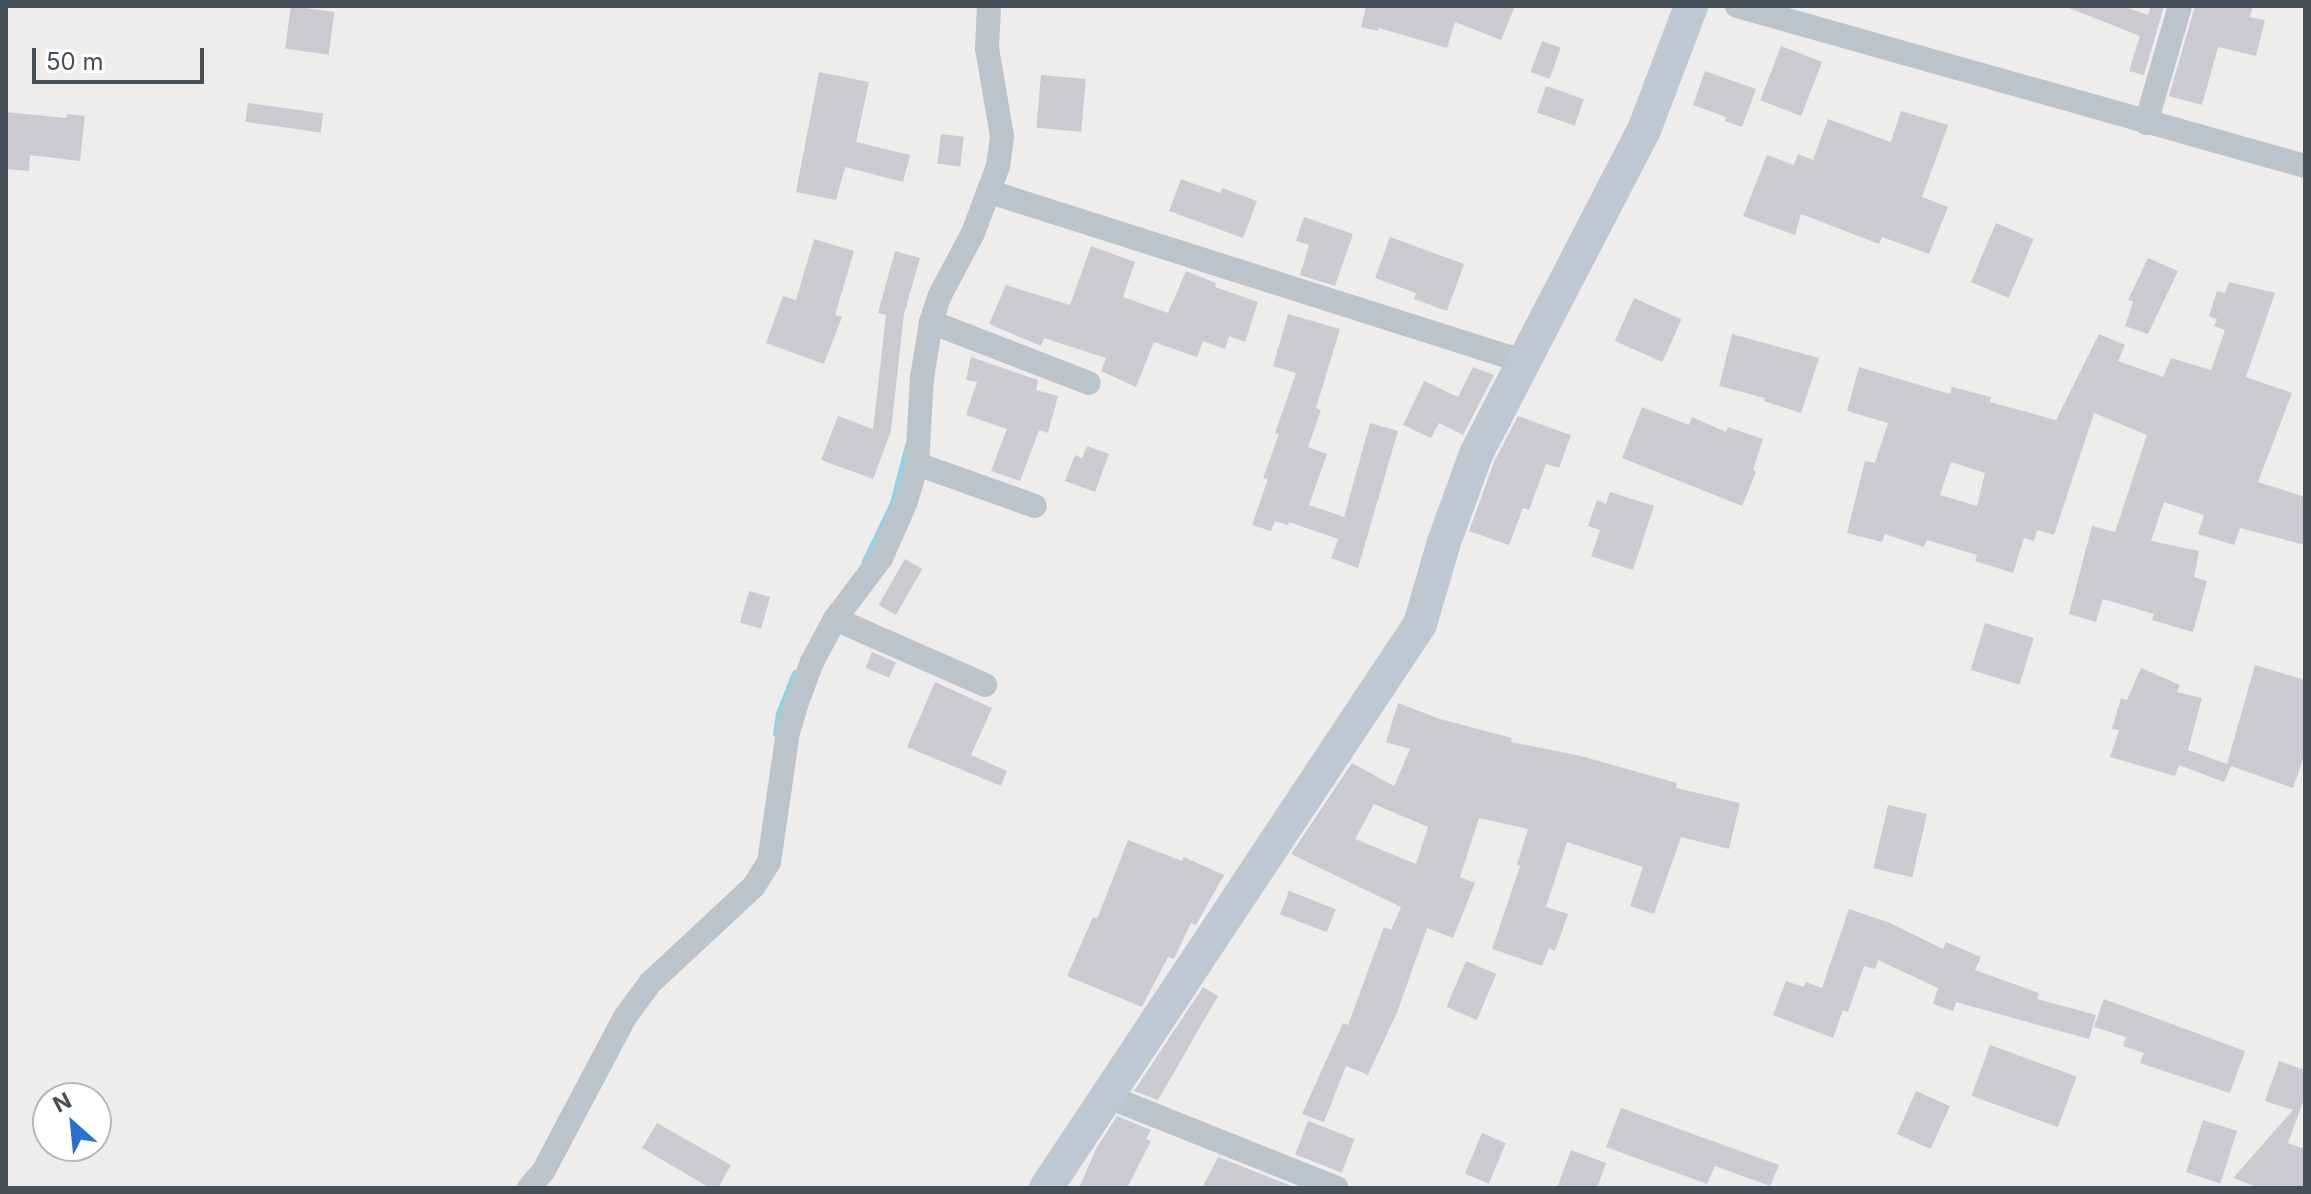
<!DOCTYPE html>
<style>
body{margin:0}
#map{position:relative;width:2311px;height:1194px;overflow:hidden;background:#efecec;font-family:Inter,sans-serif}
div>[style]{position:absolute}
.stream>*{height:7px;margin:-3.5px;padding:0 3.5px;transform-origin:3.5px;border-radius:3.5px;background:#8cd4e4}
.building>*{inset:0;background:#cacbd1;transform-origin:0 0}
.street>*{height:24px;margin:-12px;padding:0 12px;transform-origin:12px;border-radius:12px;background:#bbc4ca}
.secondary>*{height:34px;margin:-17px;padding:0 17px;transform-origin:17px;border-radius:17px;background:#bdc8d2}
span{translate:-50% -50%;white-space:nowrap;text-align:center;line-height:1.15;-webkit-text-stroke:6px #fff;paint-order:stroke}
.frame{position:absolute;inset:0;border:8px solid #465058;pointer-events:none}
.north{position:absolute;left:32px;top:1082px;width:80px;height:80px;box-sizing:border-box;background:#fff;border:2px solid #b5b9bc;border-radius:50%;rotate:333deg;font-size:22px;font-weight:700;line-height:32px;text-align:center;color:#465058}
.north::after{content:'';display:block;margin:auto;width:28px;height:36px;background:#2573cf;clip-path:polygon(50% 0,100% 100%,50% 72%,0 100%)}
.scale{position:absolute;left:32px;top:48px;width:172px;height:36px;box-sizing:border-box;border:4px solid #465058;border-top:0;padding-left:10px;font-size:24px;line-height:28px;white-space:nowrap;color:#465058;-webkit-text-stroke:6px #fff;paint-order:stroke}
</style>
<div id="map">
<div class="stream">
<i style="left:865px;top:561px;width:64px;rotate:-64.2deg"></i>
<i style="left:893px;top:503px;width:60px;rotate:-75.5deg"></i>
<i style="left:776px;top:733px;width:20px;rotate:-81deg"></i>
<i style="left:779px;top:713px;width:43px;rotate:-68.2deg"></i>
</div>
<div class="building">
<i style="left:291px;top:6px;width:44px;height:43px;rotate:8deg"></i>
<i style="clip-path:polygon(1366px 6px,1515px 6px,1501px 40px,1455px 22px,1447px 48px,1379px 28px,1378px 31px,1361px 27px)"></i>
<i style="clip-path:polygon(2064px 6px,2122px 6px,2148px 15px,2151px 6px,2164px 6px,2144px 75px,2129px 71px,2140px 36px)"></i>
<i style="clip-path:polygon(2195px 6px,2253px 6px,2250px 17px,2265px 20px,2256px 56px,2218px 47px,2202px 105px,2169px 96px)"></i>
<i style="left:1542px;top:41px;width:20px;height:33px;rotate:20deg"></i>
<i style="left:1781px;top:46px;width:44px;height:58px;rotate:21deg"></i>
<i style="clip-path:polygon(1705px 71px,1756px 89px,1742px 127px,1725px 121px,1726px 117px,1693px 105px)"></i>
<i style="clip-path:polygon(819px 72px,869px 82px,856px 142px,910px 155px,903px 182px,845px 167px,836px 200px,796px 192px)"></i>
<i style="left:1041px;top:75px;width:45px;height:53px;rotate:5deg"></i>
<i style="left:1546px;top:86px;width:40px;height:28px;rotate:19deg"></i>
<i style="left:248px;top:103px;width:76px;height:19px;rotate:8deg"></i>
<i style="clip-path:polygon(1901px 111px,1948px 125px,1922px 197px,1948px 207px,1929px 254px,1882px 237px,1879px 244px,1801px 214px,1795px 235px,1743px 216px,1767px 155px,1794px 165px,1798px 154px,1813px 160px,1828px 119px,1891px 142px)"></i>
<i style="clip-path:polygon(6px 112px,66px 118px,67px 114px,85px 116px,80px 161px,30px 155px,29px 171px,6px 169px)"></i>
<i style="left:941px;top:134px;width:23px;height:30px;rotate:7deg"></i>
<i style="clip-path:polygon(1181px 179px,1220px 193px,1222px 188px,1257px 201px,1243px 238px,1169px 211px)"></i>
<i style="clip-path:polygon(1304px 217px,1353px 234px,1335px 286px,1300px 275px,1309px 245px,1296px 241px)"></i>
<i style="left:1996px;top:223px;width:41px;height:64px;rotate:23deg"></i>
<i style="clip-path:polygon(1390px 237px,1464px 264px,1447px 311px,1414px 299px,1416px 293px,1375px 278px)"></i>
<i style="clip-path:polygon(814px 239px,854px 251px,835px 315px,842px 317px,824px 364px,766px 343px,783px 296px,796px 300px)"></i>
<i style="clip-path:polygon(1091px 246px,1135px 262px,1123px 297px,1168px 313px,1186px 271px,1216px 283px,1215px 287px,1258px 302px,1245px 342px,1229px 336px,1225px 349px,1203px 341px,1197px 357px,1154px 342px,1136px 387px,1101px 371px,1106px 358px,1044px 338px,1041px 346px,989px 324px,1006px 285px,1070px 305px)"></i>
<i style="clip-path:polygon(895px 251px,920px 258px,904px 314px,891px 431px,873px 479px,821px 460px,838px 416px,873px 429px,886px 315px,878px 313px)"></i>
<i style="clip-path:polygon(2148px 258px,2178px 271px,2148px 334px,2125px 326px,2133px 302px,2128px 300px)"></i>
<i style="clip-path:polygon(evenodd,2229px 282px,2275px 293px,2246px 377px,2292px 393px,2258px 482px,2305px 497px,2305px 545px,2240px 528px,2234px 545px,2198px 534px,2204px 515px,2164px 502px,2151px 541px,2199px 551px,2194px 577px,2207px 581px,2193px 632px,2152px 620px,2154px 614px,2103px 599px,2096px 622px,2069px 614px,2092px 526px,2115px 532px,2147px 435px,2094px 413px,2054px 535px,2037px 530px,2034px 541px,2024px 538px,2013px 573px,1975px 561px,1977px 555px,1927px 540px,1924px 547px,1885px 534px,1882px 542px,1847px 533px,1865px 461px,1875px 463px,1888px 423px,1847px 411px,1859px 367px,1950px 394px,1952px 387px,1991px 397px,1990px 402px,2056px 420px,2099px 334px,2125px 345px,2118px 361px,2163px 377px,2171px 358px,2211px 370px,2225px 330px,2214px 326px,2217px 319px,2209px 316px,2217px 291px,2225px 293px,2229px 282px,1951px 462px,1985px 473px,1977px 506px,1940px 495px,1951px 462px)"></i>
<i style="left:1634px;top:298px;width:52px;height:47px;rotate:24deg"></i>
<i style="clip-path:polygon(1288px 314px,1340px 329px,1316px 408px,1321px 410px,1308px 447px,1327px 454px,1309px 505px,1344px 517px,1370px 423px,1398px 431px,1358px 568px,1331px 558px,1338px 539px,1289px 522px,1288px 525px,1275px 521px,1271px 531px,1252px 525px,1268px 479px,1263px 478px,1279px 434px,1275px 433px,1296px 373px,1273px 366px)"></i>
<i style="clip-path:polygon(1732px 334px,1819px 358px,1801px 413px,1764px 401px,1765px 398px,1719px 386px)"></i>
<i style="clip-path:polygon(971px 357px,1038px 380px,1036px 390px,1058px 396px,1048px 433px,1039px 430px,1020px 481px,991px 471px,1007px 429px,966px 415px,977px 382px,966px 380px)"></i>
<i style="clip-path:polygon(1473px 367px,1494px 375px,1463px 435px,1439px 423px,1431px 438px,1403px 425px,1424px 381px,1458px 397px)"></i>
<i style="clip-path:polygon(1642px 407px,1689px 425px,1692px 417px,1726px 432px,1728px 427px,1763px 439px,1753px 470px,1756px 472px,1742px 506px,1622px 458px)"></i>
<i style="clip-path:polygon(1518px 416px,1571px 435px,1559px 468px,1546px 464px,1529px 510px,1523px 508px,1509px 545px,1469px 531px,1494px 462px)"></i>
<i style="clip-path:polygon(1087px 446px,1109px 454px,1095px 492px,1065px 481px,1075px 455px,1082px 458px)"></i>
<i style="clip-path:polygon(1610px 492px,1654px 506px,1633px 570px,1591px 556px,1600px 530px,1588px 526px,1597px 500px,1606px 504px)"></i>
<i style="left:905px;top:559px;width:20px;height:53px;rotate:30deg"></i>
<i style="left:749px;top:591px;width:22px;height:33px;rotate:16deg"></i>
<i style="left:1985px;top:623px;width:51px;height:49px;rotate:17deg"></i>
<i style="left:872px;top:652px;width:26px;height:17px;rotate:23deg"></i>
<i style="clip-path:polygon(2255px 665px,2305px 680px,2305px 753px,2293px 788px,2231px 766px,2224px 782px,2179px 765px,2175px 776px,2110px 757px,2119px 730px,2112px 729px,2121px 698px,2127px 700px,2141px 668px,2180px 685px,2177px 692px,2202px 698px,2188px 750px,2227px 764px)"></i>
<i style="clip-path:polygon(935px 682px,992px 708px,971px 755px,1007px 771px,1001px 786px,907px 747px)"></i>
<i style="clip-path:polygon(evenodd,1398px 703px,1440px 719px,1512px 738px,1511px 742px,1581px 756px,1677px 783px,1676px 788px,1740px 803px,1729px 849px,1681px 837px,1654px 914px,1630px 906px,1643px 867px,1567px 842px,1546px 907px,1568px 914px,1555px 951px,1549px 948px,1542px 966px,1492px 949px,1520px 866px,1517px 865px,1528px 829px,1479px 818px,1460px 877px,1475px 883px,1453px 938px,1427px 928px,1398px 1010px,1368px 1075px,1346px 1066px,1324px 1122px,1302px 1114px,1343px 1023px,1348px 1025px,1384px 927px,1391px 930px,1401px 907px,1291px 854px,1352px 763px,1394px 786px,1410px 749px,1386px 742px,1398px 703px,1374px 804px,1428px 827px,1416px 864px,1355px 839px,1374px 804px)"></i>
<i style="left:1888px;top:805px;width:40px;height:65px;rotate:13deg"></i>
<i style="clip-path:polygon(1128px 840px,1182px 861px,1184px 857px,1224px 875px,1196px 925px,1191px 923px,1174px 959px,1168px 957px,1142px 1007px,1067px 976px,1093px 917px,1097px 919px)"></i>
<i style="left:1289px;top:891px;width:50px;height:25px;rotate:21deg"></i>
<i style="clip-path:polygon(1849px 909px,1890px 923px,1943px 949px,1946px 942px,1981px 957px,1975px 970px,2039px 993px,2037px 999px,2096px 1015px,2089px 1039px,1956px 1002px,1953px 1011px,1933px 1004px,1938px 988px,1878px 960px,1875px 969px,1864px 966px,1848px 1012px,1843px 1010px,1833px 1038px,1773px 1015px,1786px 981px,1804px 987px,1806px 982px,1822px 988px)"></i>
<i style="left:1466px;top:961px;width:33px;height:50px;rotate:23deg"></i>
<i style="clip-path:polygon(1203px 987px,1218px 996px,1158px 1100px,1134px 1091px)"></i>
<i style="clip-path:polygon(2104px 999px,2245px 1051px,2230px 1093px,2140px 1063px,2144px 1053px,2123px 1046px,2126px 1037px,2094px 1027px)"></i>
<i style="left:1990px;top:1045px;width:92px;height:54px;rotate:20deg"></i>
<i style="clip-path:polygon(2279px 1061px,2305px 1070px,2305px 1096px,2288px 1143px,2305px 1149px,2305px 1188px,2259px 1188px,2233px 1178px,2293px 1110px,2265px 1101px)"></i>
<i style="left:1916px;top:1091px;width:37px;height:47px;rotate:24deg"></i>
<i style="clip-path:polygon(1621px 1108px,1779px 1165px,1770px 1186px,1715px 1166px,1707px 1184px,1606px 1147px)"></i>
<i style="clip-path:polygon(1117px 1116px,1151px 1130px,1146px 1139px,1151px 1141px,1127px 1188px,1079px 1188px,1097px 1147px)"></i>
<i style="left:2203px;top:1120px;width:36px;height:55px;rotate:18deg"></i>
<i style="left:1308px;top:1121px;width:50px;height:36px;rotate:21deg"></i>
<i style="clip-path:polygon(657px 1123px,731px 1165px,718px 1188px,710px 1188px,642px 1148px)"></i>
<i style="left:1482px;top:1133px;width:26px;height:44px;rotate:23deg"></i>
<i style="clip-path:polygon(1571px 1150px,1606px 1163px,1597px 1188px,1557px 1188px)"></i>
<i style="clip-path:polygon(1218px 1157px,1297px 1188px,1202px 1188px)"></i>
</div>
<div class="street">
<i style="left:1737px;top:6px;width:590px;rotate:15.73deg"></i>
<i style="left:2146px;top:123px;width:122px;rotate:-73.8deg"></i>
<i style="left:990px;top:192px;width:561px;rotate:17.63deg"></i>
<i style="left:931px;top:322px;width:169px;rotate:21.1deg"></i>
<i style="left:917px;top:464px;width:125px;rotate:19.6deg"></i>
<i style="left:835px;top:619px;width:164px;rotate:23.7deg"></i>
<i style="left:1109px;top:1097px;width:245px;rotate:21.8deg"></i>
<i style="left:529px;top:1188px;width:23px;rotate:-50deg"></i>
<i style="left:544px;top:1170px;width:173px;rotate:-62.1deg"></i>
<i style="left:625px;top:1017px;width:42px;rotate:-53.7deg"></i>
<i style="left:650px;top:983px;width:142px;rotate:-43deg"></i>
<i style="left:754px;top:886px;width:28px;rotate:-58deg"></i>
<i style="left:769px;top:862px;width:131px;rotate:-81.7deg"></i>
<i style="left:788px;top:732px;width:28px;rotate:-73deg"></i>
<i style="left:796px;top:705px;width:46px;rotate:-69.6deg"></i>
<i style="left:812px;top:662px;width:49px;rotate:-61.9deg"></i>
<i style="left:835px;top:619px;width:76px;rotate:-53deg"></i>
<i style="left:881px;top:558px;width:59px;rotate:-66deg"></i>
<i style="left:905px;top:504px;width:42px;rotate:-73.3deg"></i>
<i style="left:917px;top:464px;width:86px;rotate:-86.7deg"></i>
<i style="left:922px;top:378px;width:57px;rotate:-80.9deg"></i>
<i style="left:931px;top:322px;width:28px;rotate:-72deg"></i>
<i style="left:940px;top:295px;width:70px;rotate:-62deg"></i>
<i style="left:973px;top:233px;width:72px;rotate:-69.5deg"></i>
<i style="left:998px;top:166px;width:30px;rotate:-82deg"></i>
<i style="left:1002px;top:136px;width:89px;rotate:-99.7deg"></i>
<i style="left:987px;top:48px;width:42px;rotate:-87.3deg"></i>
</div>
<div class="secondary">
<i style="left:1046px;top:1188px;width:677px;rotate:-56.45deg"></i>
<i style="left:1420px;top:624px;width:85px;rotate:-73.7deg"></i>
<i style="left:1444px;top:542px;width:94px;rotate:-70deg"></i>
<i style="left:1476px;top:454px;width:365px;rotate:-62.6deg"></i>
<i style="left:1644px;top:130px;width:133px;rotate:-69.2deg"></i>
</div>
<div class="frame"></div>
<div class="north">N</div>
<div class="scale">50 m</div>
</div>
